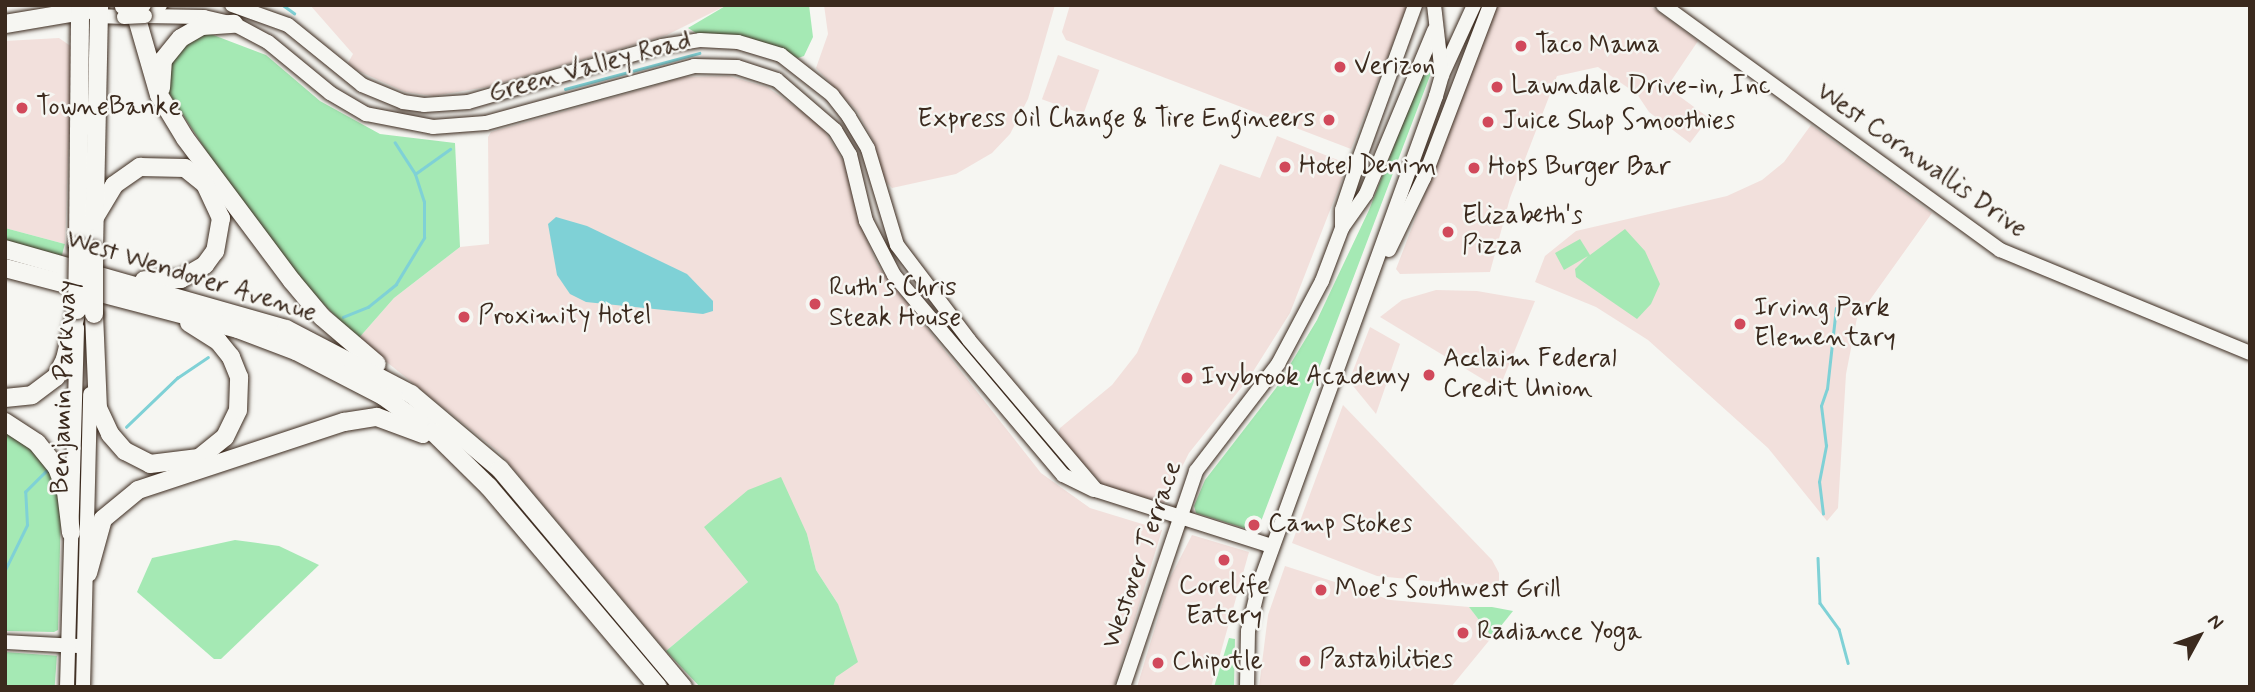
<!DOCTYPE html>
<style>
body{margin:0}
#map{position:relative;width:2255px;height:692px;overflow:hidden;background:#f6f6f2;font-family:Mynerve,sans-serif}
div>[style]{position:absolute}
.built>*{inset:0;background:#f2e0dc;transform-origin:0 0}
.green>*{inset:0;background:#a5e9b4;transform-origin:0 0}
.water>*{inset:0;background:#7fd1d6}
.stream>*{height:2.5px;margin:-1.25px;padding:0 1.25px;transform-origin:1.25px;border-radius:1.25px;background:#7fd1d6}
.roads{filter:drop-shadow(0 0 2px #3b2a1e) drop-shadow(0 0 2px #3b2a1e)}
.secondary>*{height:14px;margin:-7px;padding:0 7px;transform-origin:7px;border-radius:7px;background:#f6f6f2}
.primary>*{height:14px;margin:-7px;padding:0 7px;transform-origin:7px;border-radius:7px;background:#f6f6f2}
.highway>*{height:18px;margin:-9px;padding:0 9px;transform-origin:9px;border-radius:9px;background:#f6f6f2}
.bridges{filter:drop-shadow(0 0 2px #3b2a1e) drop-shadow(0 0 2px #3b2a1e)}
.secondary-bridge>*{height:14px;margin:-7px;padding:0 7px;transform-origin:7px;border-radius:7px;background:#f6f6f2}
.highway-bridge>*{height:18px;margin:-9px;padding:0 9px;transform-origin:9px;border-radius:9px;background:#f6f6f2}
.dots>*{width:19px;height:19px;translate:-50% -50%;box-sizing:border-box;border:4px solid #f6f6f2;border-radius:50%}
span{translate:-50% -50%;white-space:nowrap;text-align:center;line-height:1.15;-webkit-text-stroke:5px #f6f6f2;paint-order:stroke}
.poi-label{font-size:26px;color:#3b2a1e}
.left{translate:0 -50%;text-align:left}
.right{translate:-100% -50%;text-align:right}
.street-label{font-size:26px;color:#3b2a1e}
.frame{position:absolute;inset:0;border:7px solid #3b2a1e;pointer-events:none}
.north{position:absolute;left:2164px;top:601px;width:70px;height:70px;-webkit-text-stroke:5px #f6f6f2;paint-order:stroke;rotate:49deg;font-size:19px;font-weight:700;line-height:28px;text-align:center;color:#3b2a1e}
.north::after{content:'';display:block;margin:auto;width:24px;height:32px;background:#3b2a1e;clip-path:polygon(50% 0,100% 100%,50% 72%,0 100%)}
</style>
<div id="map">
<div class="built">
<i style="clip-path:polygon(310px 5px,727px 5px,667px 35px,487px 87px,433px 96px,405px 92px,354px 69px,348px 63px,353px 54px)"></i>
<i style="clip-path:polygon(824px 5px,1055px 5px,1028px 99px,1010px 134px,992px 153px,956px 174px,892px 188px,884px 180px,873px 140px,857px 111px,816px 68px,828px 34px)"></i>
<i style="clip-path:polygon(1070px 5px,1408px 5px,1351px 149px,1066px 40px,1062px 32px)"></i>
<i style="clip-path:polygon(1497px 5px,1649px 5px,1698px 41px,1667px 87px,1709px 118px,1690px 143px,1649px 112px,1637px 94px,1598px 67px,1557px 76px,1510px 198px,1490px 272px,1400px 274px,1396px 269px)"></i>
<i style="clip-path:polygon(59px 38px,72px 47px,65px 244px,5px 228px,5px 41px)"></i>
<i style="left:1058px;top:55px;width:44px;height:47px;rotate:20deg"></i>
<i style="clip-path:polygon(729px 76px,767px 87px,820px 124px,844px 162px,859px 222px,878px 266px,1041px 473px,1090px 508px,1162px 530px,1114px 687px,833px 687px,838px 604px,816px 570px,807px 534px,705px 527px,748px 582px,666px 651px,500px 453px,358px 339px,394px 298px,460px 247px,489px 244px,488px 137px,491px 132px,685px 77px)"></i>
<i style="clip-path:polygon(1811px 125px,1932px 213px,1857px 318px,1846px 374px,1838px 508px,1827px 521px,1768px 448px,1648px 340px,1596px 307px,1535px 282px,1545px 256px,1576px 231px,1727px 196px,1762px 180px,1784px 162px)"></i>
<i style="clip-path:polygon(1277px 136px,1348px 164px,1290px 313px,1249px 378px,1189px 453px,1164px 503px,1104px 486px,1058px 435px,1060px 428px,1112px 385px,1137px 353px,1220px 164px,1260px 178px)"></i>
<i style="clip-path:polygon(1436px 290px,1477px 291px,1535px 301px,1499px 389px,1380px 317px,1402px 300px)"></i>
<i style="clip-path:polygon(1370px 327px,1400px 344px,1376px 414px,1349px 381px)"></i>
<i style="clip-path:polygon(1343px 405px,1492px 560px,1499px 573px,1499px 588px,1377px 576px,1292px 543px)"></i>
<i style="clip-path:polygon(1192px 535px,1249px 552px,1211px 687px,1137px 687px,1170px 578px)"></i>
<i style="clip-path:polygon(1285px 566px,1391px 600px,1469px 607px,1492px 637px,1451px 687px,1259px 687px,1268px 615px)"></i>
</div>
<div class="green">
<i style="clip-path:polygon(727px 5px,809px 5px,813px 37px,804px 56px,798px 58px,748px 37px,696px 33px,688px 28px)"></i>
<i style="clip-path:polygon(208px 33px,266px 55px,320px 101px,380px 134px,455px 143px,460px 247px,394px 298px,358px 339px,295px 275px,238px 200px,167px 90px,171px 62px,181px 48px)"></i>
<i style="clip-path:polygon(1428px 59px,1431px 73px,1257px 532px,1196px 513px,1194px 506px,1205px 480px,1276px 388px,1317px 320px,1369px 210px)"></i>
<i style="left:5px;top:228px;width:62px;height:12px;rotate:15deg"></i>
<i style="clip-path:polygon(1625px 229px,1645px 251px,1660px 284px,1651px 304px,1637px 319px,1576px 277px,1575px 269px,1588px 256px,1564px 270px,1555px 253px,1580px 239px,1590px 255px)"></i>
<i style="clip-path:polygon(5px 428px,32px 446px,53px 470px,61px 506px,58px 630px,54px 632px,5px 631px)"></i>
<i style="clip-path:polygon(781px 477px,807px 534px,816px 570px,838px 604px,858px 662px,836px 677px,833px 687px,700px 687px,666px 651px,748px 582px,704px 527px,748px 490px)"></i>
<i style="clip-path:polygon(235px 540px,279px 546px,319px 565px,221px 659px,214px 659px,137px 592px,152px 558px)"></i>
<i style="clip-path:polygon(1469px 607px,1492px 607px,1513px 611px,1492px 637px)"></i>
<i style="clip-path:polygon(1229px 638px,1235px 639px,1234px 687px,1214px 687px)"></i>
<i style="left:5px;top:652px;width:52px;height:35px;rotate:4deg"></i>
</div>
<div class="water">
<i style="clip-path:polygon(556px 217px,587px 226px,687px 274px,713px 301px,713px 311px,703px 314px,586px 302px,570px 294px,557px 275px,548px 224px)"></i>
</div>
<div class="stream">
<i style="left:283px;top:5px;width:14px;rotate:36deg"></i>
<i style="left:565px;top:89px;width:139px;rotate:-15deg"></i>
<i style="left:415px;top:174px;width:43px;rotate:-35.5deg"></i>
<i style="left:343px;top:317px;width:27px;rotate:-22deg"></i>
<i style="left:368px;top:307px;width:36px;rotate:-39deg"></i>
<i style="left:396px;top:284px;width:54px;rotate:-58.7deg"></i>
<i style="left:424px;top:238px;width:36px;rotate:-90deg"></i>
<i style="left:424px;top:202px;width:29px;rotate:-108deg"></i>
<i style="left:415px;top:174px;width:37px;rotate:-123deg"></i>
<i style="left:126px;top:427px;width:71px;rotate:-43.9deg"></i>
<i style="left:177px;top:378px;width:37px;rotate:-34deg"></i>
<i style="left:1823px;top:514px;width:32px;rotate:-97deg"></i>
<i style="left:1819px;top:482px;width:37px;rotate:-79deg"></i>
<i style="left:1826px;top:446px;width:40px;rotate:-97.1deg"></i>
<i style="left:1821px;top:406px;width:18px;rotate:-71deg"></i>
<i style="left:1827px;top:389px;width:81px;rotate:-83.7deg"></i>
<i style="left:1818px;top:558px;width:45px;rotate:87.5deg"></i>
<i style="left:1820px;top:603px;width:32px;rotate:54deg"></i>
<i style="left:1839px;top:629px;width:35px;rotate:75deg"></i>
<i style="left:5px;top:570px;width:50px;rotate:-63.9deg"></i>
<i style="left:27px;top:525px;width:33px;rotate:-93deg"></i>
<i style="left:25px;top:492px;width:31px;rotate:-45deg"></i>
</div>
<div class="roads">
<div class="secondary">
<i style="left:144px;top:5px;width:16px"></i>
<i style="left:232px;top:5px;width:59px;rotate:19.7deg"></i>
<i style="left:288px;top:25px;width:95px;rotate:39deg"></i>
<i style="left:362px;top:85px;width:44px;rotate:22.5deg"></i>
<i style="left:403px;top:102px;width:21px;rotate:8deg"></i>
<i style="left:424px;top:105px;width:44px;rotate:-3.9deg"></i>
<i style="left:468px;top:102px;width:202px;rotate:-16.1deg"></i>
<i style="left:662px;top:46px;width:38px;rotate:-9deg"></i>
<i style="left:700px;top:40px;width:38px;rotate:3deg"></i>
<i style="left:738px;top:42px;width:45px;rotate:16.8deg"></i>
<i style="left:781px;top:55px;width:65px;rotate:38.1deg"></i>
<i style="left:832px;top:95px;width:28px;rotate:52deg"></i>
<i style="left:849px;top:117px;width:37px;rotate:59deg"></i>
<i style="left:868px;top:149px;width:100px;rotate:73.2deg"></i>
<i style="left:897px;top:245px;width:119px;rotate:52.8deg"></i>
<i style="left:969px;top:340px;width:197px;rotate:49.7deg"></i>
<i style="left:1096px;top:490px;width:185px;rotate:17.7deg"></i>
<i style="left:1663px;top:5px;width:417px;rotate:36deg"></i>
<i style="left:2000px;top:250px;width:270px;rotate:22.4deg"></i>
<i style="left:98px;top:16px;width:26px;rotate:2deg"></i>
<i style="left:145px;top:16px;width:59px;rotate:1deg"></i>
<i style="left:204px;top:17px;width:31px;rotate:13deg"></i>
<i style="left:234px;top:24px;width:38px;rotate:28deg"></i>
<i style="left:268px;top:42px;width:80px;rotate:39.4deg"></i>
<i style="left:330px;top:93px;width:42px;rotate:30.3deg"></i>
<i style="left:366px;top:114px;width:68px;rotate:11deg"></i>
<i style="left:433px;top:127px;width:53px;rotate:-4.3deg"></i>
<i style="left:486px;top:123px;width:216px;rotate:-15.3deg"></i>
<i style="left:694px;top:66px;width:43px;rotate:1.3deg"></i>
<i style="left:737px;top:67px;width:42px;rotate:18deg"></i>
<i style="left:777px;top:80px;width:77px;rotate:40.8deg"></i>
<i style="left:835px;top:130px;width:29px;rotate:59deg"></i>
<i style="left:850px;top:155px;width:68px;rotate:76.4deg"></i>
<i style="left:866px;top:221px;width:61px;rotate:62.6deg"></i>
<i style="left:894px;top:275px;width:262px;rotate:49.8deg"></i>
<i style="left:1063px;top:475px;width:34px;rotate:26deg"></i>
<i style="left:1442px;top:75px;width:77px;rotate:-65.4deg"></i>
<i style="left:1342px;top:228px;width:42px;rotate:-54.8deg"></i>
<i style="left:1366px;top:194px;width:177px;rotate:-67.4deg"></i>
<i style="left:1389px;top:250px;width:80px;rotate:-64.1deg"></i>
<i style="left:1424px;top:178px;width:185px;rotate:-69.1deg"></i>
<i style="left:5px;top:642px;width:75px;rotate:3.1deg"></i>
<i style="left:1123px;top:687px;width:228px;rotate:-71.3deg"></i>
<i style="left:1196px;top:471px;width:135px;rotate:-52.5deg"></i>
<i style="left:1278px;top:364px;width:94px;rotate:-62.1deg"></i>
<i style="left:1322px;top:281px;width:57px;rotate:-69.3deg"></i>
<i style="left:1342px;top:228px;width:18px;rotate:-90deg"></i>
<i style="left:1342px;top:210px;width:51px;rotate:-71.6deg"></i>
<i style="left:1358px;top:162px;width:167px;rotate:-70deg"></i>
</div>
<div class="primary">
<i style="left:67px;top:687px;width:359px;rotate:-88.4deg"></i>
<i style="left:83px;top:687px;width:293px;rotate:-88.6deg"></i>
<i style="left:1247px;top:687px;width:56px;rotate:-89deg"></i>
<i style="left:1248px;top:631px;width:47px;rotate:-76.6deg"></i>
<i style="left:1259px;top:585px;width:520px;rotate:-70.1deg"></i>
<i style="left:1436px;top:96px;width:22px;rotate:-74deg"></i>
<i style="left:1442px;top:75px;width:70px;rotate:-96.5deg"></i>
</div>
<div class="highway">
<i style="left:133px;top:5px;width:94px;rotate:73.9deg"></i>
<i style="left:159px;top:95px;width:50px;rotate:58.8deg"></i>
<i style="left:185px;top:138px;width:179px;rotate:53.2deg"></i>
<i style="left:292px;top:281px;width:47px;rotate:50.2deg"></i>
<i style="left:322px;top:317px;width:72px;rotate:40.5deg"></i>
<i style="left:5px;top:24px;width:85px;rotate:-9.5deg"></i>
<i style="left:161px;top:88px;width:28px;rotate:-86deg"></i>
<i style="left:163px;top:60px;width:28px;rotate:-51deg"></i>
<i style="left:181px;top:38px;width:24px;rotate:-30deg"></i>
<i style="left:202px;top:26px;width:32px;rotate:-4deg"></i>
<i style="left:95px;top:217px;width:37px;rotate:-59deg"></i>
<i style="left:114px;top:185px;width:32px;rotate:-35deg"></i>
<i style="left:140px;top:167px;width:45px;rotate:1.3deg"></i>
<i style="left:185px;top:168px;width:26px;rotate:39deg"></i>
<i style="left:205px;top:184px;width:38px;rotate:65deg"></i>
<i style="left:221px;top:218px;width:34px;rotate:100deg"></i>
<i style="left:215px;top:251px;width:17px;rotate:126deg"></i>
<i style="left:205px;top:265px;width:28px;rotate:150deg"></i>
<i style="left:181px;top:279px;width:37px;rotate:178deg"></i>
<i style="left:78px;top:247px;width:242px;rotate:-89.5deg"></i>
<i style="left:5px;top:249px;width:292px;rotate:15.9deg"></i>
<i style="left:286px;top:329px;width:141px;rotate:27.5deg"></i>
<i style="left:411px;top:394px;width:116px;rotate:40.1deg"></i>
<i style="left:500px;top:469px;width:285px;rotate:50deg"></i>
<i style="left:94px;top:250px;width:245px;rotate:-88.8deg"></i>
<i style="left:5px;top:268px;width:241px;rotate:14.7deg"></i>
<i style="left:238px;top:329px;width:62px;rotate:20.8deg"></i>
<i style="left:296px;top:351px;width:98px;rotate:27.3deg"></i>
<i style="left:383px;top:396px;width:62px;rotate:35.8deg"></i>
<i style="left:433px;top:432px;width:78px;rotate:44.5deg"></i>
<i style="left:489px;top:487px;width:262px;rotate:49.8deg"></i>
<i style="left:94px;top:314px;width:94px;rotate:87.6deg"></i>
<i style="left:98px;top:408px;width:29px;rotate:65deg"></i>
<i style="left:110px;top:434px;width:23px;rotate:49deg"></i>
<i style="left:125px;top:451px;width:28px;rotate:27deg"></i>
<i style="left:150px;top:464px;width:49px;rotate:-7deg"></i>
<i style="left:199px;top:458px;width:33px;rotate:-39deg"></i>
<i style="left:225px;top:437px;width:30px;rotate:-64deg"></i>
<i style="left:238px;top:410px;width:33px;rotate:-88deg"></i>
<i style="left:239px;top:377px;width:22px;rotate:-112deg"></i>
<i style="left:231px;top:357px;width:21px;rotate:-129deg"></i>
<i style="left:218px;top:341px;width:34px;rotate:-148deg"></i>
<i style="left:5px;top:398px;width:27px;rotate:-6deg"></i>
<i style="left:32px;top:395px;width:30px;rotate:-37deg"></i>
<i style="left:56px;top:377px;width:20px;rotate:-63deg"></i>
<i style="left:65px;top:359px;width:50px;rotate:-76.2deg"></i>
<i style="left:5px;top:422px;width:38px;rotate:33deg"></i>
<i style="left:37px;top:443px;width:32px;rotate:51deg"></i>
<i style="left:57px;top:468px;width:26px;rotate:69deg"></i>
<i style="left:66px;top:492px;width:41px;rotate:83deg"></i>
<i style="left:88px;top:573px;width:56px;rotate:-74.5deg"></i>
<i style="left:103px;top:519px;width:45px;rotate:-39.6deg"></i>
<i style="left:138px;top:490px;width:217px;rotate:-18.3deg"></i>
<i style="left:344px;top:422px;width:33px;rotate:-9deg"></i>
<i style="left:377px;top:417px;width:49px;rotate:20.3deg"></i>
</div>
</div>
<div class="bridges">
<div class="secondary-bridge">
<i style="left:122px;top:7px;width:22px;rotate:-5deg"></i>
<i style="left:124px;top:17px;width:21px;rotate:-3deg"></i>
</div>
<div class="highway-bridge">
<i style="left:94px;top:250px;width:64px;rotate:90deg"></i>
<i style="left:77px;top:310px;width:63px;rotate:-89.1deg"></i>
</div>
</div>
<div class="dots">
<i style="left:1521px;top:46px;background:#d1495b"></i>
<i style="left:1340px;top:67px;background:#d1495b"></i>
<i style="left:1497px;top:87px;background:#d1495b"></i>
<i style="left:22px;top:108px;background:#d1495b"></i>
<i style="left:1329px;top:120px;background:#d1495b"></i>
<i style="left:1488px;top:122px;background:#d1495b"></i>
<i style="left:1285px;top:167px;background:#d1495b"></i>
<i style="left:1474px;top:168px;background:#d1495b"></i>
<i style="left:1448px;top:232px;background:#d1495b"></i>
<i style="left:815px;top:304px;background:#d1495b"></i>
<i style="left:464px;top:317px;background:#d1495b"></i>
<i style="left:1740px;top:324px;background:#d1495b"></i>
<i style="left:1429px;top:375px;background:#d1495b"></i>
<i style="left:1187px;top:378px;background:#d1495b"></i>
<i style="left:1254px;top:525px;background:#d1495b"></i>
<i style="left:1224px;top:560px;background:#d1495b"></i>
<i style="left:1321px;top:590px;background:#d1495b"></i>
<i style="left:1463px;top:633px;background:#d1495b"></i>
<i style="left:1305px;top:661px;background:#d1495b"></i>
<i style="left:1158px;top:663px;background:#d1495b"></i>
</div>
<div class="poi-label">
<span class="left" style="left:1535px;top:46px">Taco Mama</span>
<span class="left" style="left:1354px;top:67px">Verizon</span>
<span class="left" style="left:1511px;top:87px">Lawndale Drive-in, Inc</span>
<span class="left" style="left:36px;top:108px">TowneBanke</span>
<span class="right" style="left:1315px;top:120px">Express Oil Change &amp; Tire Engineers</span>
<span class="left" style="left:1502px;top:122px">Juice Shop Smoothies</span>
<span class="left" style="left:1299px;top:167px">Hotel Denim</span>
<span class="left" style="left:1488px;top:168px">Hops Burger Bar</span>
<span class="left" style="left:1462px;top:232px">Elizabeth's<br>Pizza</span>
<span class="left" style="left:829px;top:304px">Ruth's Chris<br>Steak House</span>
<span class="left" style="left:1754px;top:324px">Irving Park<br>Elementary</span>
<span class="left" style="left:478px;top:317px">Proximity Hotel</span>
<span class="left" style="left:1443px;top:375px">Acclaim Federal<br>Credit Union</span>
<span class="left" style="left:1201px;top:378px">Ivybrook Academy</span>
<span class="left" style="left:1268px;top:525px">Camp Stokes</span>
<span style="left:1224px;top:602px">Corelife<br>Eatery</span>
<span class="left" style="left:1335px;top:590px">Moe's Southwest Grill</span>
<span class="left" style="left:1477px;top:633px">Radiance Yoga</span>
<span class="left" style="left:1319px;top:661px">Pastabilities</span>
<span class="left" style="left:1172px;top:663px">Chipotle</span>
</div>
<div class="street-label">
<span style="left:590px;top:68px;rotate:-15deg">Green Valley Road</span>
<span style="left:1921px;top:161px;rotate:35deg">West Cornwallis Drive</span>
<span style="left:191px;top:277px;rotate:17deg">West Wendover Avenue</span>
<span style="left:65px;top:387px;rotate:-88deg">Benjamin Parkway</span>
<span style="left:1143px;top:555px;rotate:-71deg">Westover Terrace</span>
</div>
<div class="frame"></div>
<div class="north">N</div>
</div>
